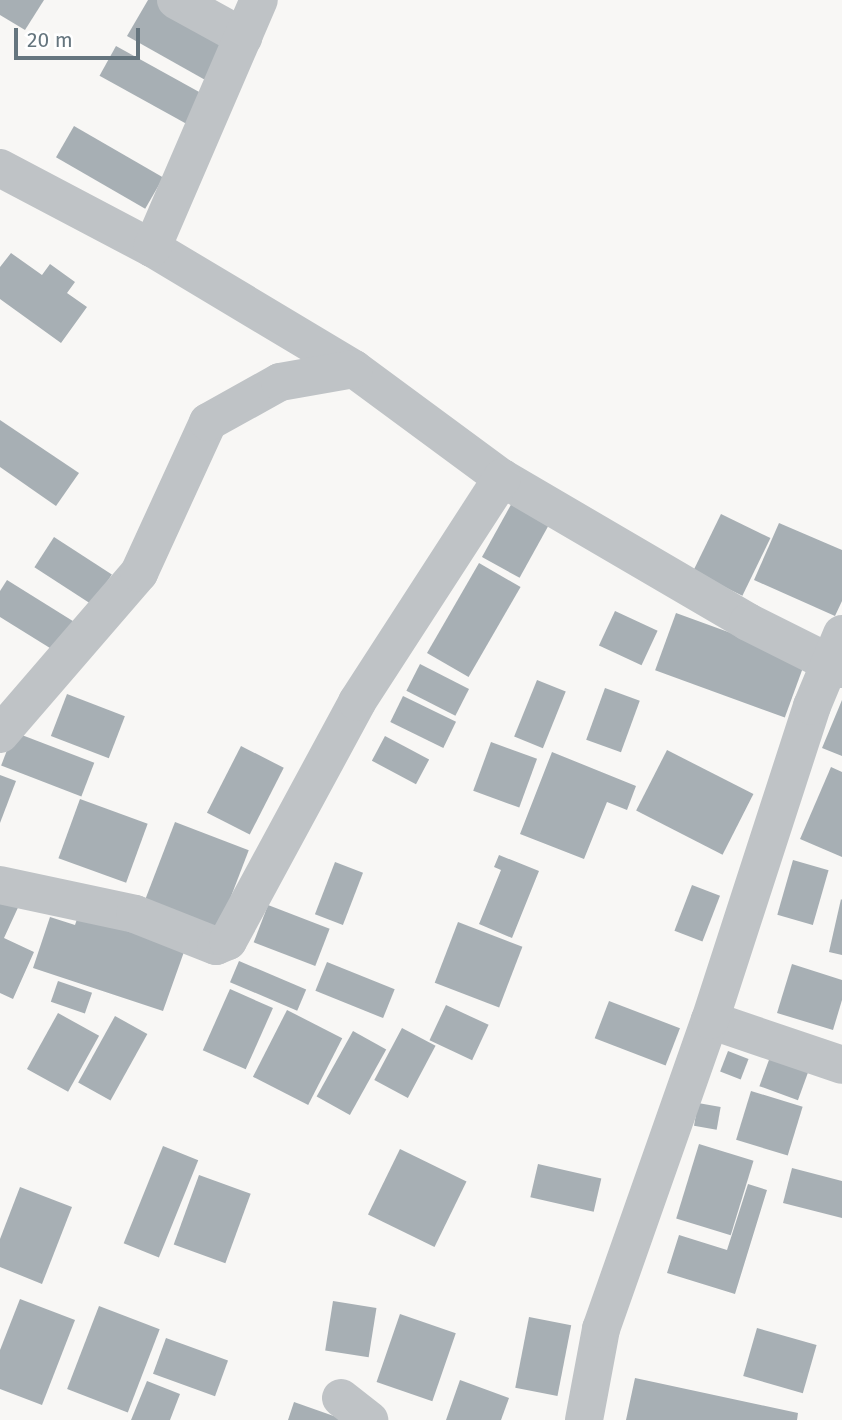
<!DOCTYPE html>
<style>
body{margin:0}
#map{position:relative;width:842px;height:1420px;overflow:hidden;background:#f8f7f5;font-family:"Fira Sans",sans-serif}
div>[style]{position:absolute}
.building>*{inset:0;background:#a7afb4;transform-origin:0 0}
.minor>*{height:38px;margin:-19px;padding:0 19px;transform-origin:19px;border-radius:19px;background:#bfc3c6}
span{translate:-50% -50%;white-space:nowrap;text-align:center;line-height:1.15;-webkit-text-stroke:7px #fff;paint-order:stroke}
.scale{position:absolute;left:14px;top:28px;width:126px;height:32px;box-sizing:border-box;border:4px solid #65757e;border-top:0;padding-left:9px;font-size:21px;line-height:24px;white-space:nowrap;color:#65757e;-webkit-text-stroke:5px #fff;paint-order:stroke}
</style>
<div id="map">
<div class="building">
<i style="clip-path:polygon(0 0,44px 0,25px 30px,0 15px)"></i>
<i style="clip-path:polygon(148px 0,163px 0,232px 39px,207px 81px,127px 36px)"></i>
<i style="left:116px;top:46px;width:107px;height:34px;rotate:29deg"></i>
<i style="left:74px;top:126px;width:103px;height:36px;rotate:30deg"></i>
<i style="clip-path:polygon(11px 253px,42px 275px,50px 264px,75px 282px,67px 293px,87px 307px,61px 343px,0 299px,0 267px)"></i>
<i style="clip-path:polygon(0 420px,79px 473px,56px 506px,0 467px)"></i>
<i style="left:513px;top:501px;width:43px;height:64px;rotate:29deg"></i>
<i style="left:721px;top:514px;width:55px;height:64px;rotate:26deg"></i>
<i style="clip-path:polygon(779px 523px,842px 550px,842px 601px,835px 616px,754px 580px)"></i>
<i style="left:54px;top:537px;width:69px;height:36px;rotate:33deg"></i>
<i style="left:479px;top:563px;width:48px;height:104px;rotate:30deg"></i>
<i style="clip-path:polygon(7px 580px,76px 623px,58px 653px,0 617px,0 591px)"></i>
<i style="left:615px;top:611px;width:47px;height:38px;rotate:25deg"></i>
<i style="left:676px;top:613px;width:138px;height:61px;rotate:20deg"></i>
<i style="left:420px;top:664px;width:55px;height:30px;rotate:27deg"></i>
<i style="left:537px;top:680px;width:31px;height:61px;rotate:22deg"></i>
<i style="left:605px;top:688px;width:37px;height:55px;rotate:20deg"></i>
<i style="left:67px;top:694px;width:62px;height:45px;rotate:21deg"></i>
<i style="left:403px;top:696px;width:59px;height:29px;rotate:26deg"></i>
<i style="clip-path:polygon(842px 700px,842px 756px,822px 748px)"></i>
<i style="left:14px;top:732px;width:86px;height:36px;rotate:21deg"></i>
<i style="left:385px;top:736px;width:50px;height:28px;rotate:28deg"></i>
<i style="left:491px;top:742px;width:49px;height:52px;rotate:20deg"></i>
<i style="left:241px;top:746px;width:48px;height:75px;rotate:27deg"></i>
<i style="left:667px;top:750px;width:97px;height:68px;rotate:27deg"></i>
<i style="clip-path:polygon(552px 752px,636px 786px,627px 810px,607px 802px,584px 859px,520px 834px)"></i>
<i style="clip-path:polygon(831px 767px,842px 772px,842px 857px,800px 839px)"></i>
<i style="clip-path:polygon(0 775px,16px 781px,0 823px)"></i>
<i style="left:80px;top:799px;width:72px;height:63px;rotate:20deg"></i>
<i style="left:175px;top:822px;width:79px;height:86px;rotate:21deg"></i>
<i style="clip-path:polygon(499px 855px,539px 871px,512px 938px,479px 924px,501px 870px,494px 867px)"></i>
<i style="left:793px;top:860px;width:37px;height:57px;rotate:16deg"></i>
<i style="left:335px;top:862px;width:30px;height:56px;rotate:21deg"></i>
<i style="left:692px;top:885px;width:30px;height:49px;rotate:21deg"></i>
<i style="clip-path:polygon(0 891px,21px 901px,4px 938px,34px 952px,13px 999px,0 993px)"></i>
<i style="clip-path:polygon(841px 899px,842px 900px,842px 955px,829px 952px)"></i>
<i style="left:268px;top:905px;width:66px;height:40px;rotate:21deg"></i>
<i style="clip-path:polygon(79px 913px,185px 949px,163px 1011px,33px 968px,50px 917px,75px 925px)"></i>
<i style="left:458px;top:922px;width:69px;height:65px;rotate:21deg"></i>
<i style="left:239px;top:961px;width:73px;height:23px;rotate:23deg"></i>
<i style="left:327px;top:962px;width:73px;height:31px;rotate:22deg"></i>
<i style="clip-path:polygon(792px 964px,842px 980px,842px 1000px,833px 1030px,777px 1013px)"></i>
<i style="left:58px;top:981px;width:36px;height:22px;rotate:19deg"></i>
<i style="left:230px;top:989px;width:47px;height:67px;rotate:24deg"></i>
<i style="left:609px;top:1001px;width:76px;height:40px;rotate:21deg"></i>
<i style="left:446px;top:1005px;width:47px;height:39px;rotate:25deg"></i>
<i style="left:287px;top:1010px;width:62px;height:75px;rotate:27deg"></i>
<i style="left:58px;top:1013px;width:47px;height:64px;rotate:29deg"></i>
<i style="left:115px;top:1016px;width:37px;height:76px;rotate:29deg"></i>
<i style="left:402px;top:1028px;width:38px;height:59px;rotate:28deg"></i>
<i style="left:353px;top:1031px;width:38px;height:75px;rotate:29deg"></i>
<i style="left:728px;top:1051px;width:22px;height:22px;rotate:21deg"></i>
<i style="left:770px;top:1057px;width:41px;height:31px;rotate:20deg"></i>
<i style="left:751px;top:1091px;width:54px;height:51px;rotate:17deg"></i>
<i style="left:698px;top:1103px;width:23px;height:23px;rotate:10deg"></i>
<i style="left:699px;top:1144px;width:57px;height:78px;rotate:17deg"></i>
<i style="left:163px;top:1146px;width:38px;height:105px;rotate:22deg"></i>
<i style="left:400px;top:1149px;width:74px;height:73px;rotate:26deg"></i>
<i style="left:538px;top:1164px;width:65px;height:34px;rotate:13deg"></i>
<i style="clip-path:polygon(792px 1168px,842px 1181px,842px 1218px,783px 1203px)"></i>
<i style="left:199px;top:1175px;width:55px;height:74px;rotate:20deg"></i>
<i style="clip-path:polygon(748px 1184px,767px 1190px,735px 1294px,667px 1273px,679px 1235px,727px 1250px)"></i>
<i style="clip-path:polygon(20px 1187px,72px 1207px,42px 1284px,0 1267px,0 1239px)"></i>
<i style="clip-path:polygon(20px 1299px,75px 1320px,42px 1405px,0 1389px,0 1350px)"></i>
<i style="left:333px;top:1301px;width:44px;height:50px;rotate:9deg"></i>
<i style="left:99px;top:1306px;width:65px;height:89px;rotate:21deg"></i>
<i style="left:400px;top:1314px;width:59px;height:72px;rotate:19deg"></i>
<i style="left:529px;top:1317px;width:43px;height:72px;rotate:11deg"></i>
<i style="left:757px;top:1328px;width:62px;height:50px;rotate:16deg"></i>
<i style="left:166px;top:1338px;width:66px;height:38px;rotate:20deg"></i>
<i style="clip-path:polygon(635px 1378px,798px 1413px,797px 1420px,626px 1420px)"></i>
<i style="clip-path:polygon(460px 1380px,509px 1398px,501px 1420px,446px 1420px)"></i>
<i style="clip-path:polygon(147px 1381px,180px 1394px,170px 1420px,131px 1420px)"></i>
<i style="clip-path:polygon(294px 1402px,345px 1420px,288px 1420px)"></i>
</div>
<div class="minor">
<i style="left:176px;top:0;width:77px;rotate:28.9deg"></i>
<i style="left:0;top:168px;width:172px;rotate:27.8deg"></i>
<i style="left:152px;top:248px;width:235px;rotate:30.9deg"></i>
<i style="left:354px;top:369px;width:184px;rotate:36.4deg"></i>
<i style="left:502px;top:478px;width:285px;rotate:30.3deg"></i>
<i style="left:748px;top:622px;width:105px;rotate:26.6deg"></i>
<i style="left:152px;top:248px;width:270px;rotate:-66.7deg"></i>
<i style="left:0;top:734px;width:213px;rotate:-49.2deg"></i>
<i style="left:139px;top:573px;width:166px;rotate:-65.4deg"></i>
<i style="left:208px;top:422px;width:82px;rotate:-29.1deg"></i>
<i style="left:280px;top:382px;width:75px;rotate:-10deg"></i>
<i style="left:0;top:885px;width:138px;rotate:12.1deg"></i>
<i style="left:135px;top:914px;width:87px;rotate:21.6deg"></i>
<i style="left:216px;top:946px;width:13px;rotate:-23deg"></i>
<i style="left:228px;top:941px;width:272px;rotate:-61.6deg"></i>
<i style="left:357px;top:702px;width:267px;rotate:-57.1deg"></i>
<i style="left:710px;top:1020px;width:139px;rotate:18.8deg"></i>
<i style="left:341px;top:1398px;width:36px;rotate:38deg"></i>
<i style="left:584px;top:1420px;width:93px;rotate:-79.4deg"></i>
<i style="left:601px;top:1329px;width:328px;rotate:-70.6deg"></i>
<i style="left:710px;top:1020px;width:330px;rotate:-72deg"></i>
<i style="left:812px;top:706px;width:78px;rotate:-67.4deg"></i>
</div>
<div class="scale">20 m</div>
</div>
